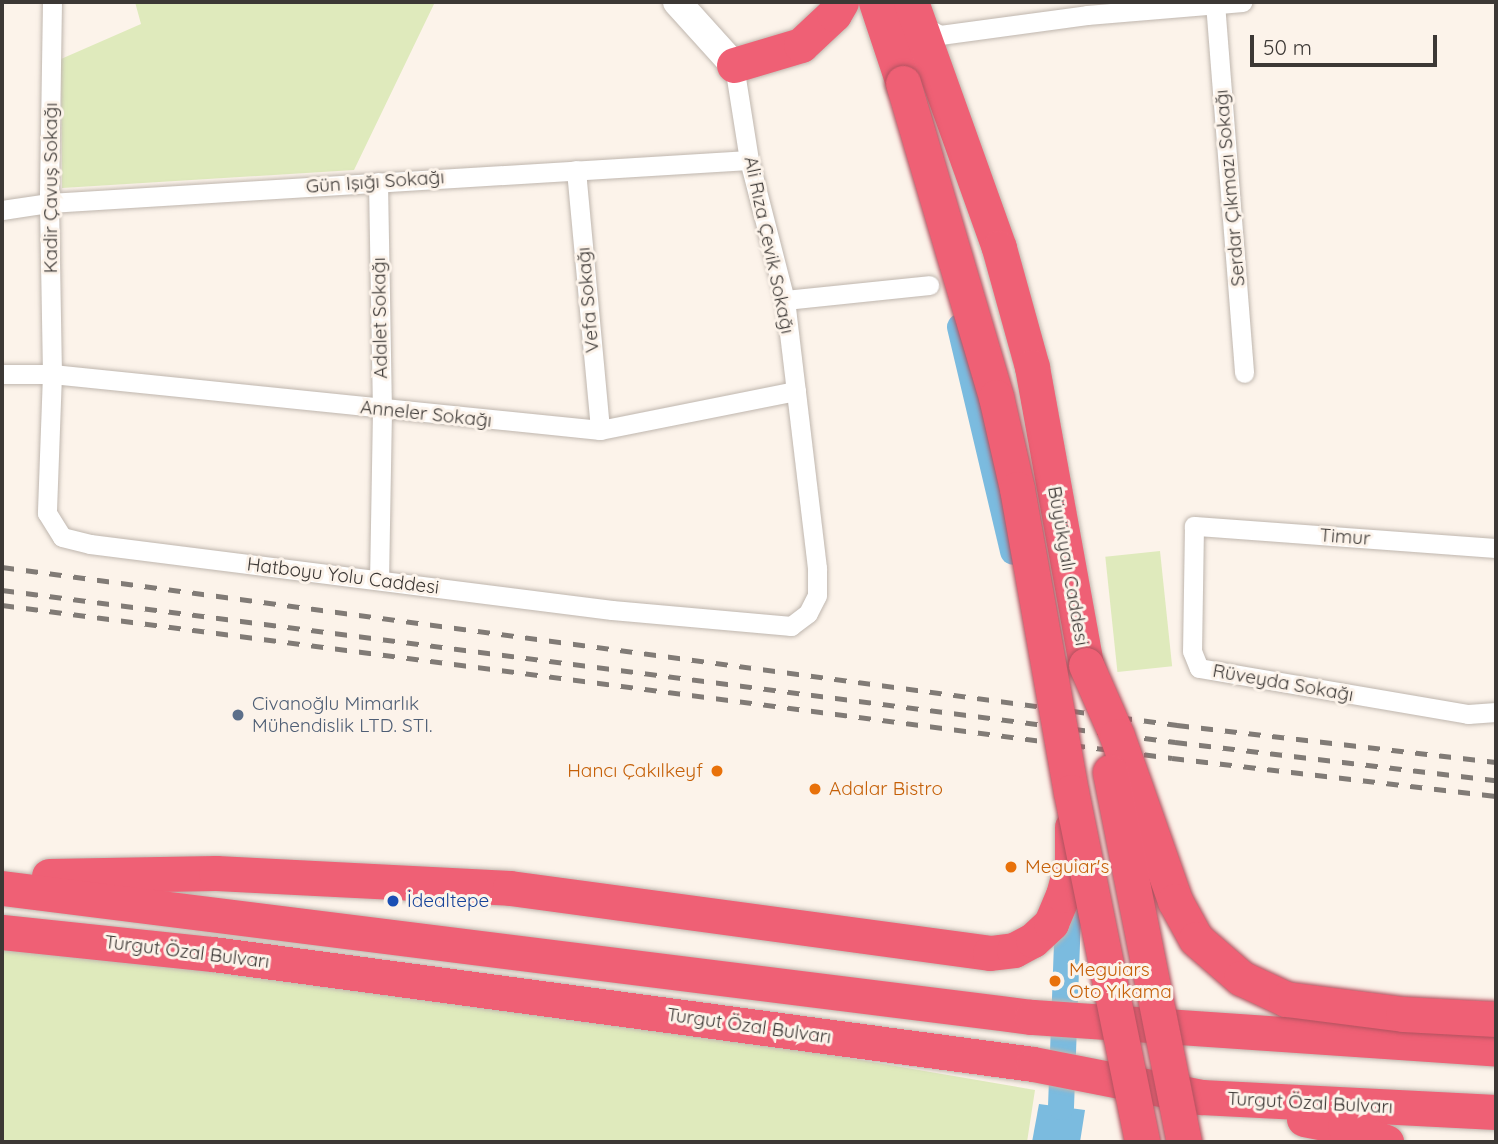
<!DOCTYPE html>
<meta charset="utf-8">
<style>
body{margin:0}
#map{position:relative;width:1498px;height:1144px;overflow:hidden;background:#fcf3ea;font-family:Quicksand,sans-serif}
div>[style]{position:absolute}
.green>*{inset:0;background:#dfeabc;transform-origin:0 0}
.water>*{inset:0;background:#7bbbdf}
.canal>*{height:26px;margin:-13px;padding:0 13px;transform-origin:13px;border-radius:13px;background:#7bbbdf}
.roads{filter:drop-shadow(0 0 2px #bfb6ae) drop-shadow(0 0 2px #bfb6ae)}
.street>*{height:19px;margin:-9.5px;padding:0 9.5px;transform-origin:9.5px;border-radius:9.5px;background:#fff}
.secondary>*{height:28px;margin:-14px;padding:0 14px;transform-origin:14px;border-radius:14px;background:#fff}
.highway>*{height:35px;margin:-17.5px;padding:0 17.5px;transform-origin:17.5px;border-radius:17.5px;background:#ef6075}
.rail>*{height:5px;margin-top:-2.5px;transform-origin:0;background:repeating-linear-gradient(90deg,#817b76 0 12px,transparent 0 24px)}
.bridges{filter:drop-shadow(0 0 2px #b0525f) drop-shadow(0 0 2px #b0525f)}
.highway-bridge>*{height:35px;margin:-17.5px;padding:0 17.5px;transform-origin:17.5px;border-radius:17.5px;background:#ef6075}
.dots>*{width:19px;height:19px;translate:-50% -50%;box-sizing:border-box;border:4px solid #fcf3ea;border-radius:50%}
span{translate:-50% -50%;white-space:nowrap;text-align:center;line-height:1.15;-webkit-text-stroke:6px #fcf3ea;paint-order:stroke}
.street-label{font-size:19px;color:#3c3835}
.service-label{font-size:19px;color:#4e5e75}
.left{translate:0 -50%;text-align:left}
.food-label{font-size:19px;color:#c56008}
.right{translate:-100% -50%;text-align:right}
.transit-label{font-size:19px;color:#164399}
.frame{position:absolute;inset:0;border:4px solid #3c3835;pointer-events:none}
.scale{position:absolute;left:1250px;top:35px;width:187px;height:32px;box-sizing:border-box;border:4px solid #3c3835;border-top:0;padding-left:9px;font-size:21px;line-height:24px;white-space:nowrap;color:#3c3835;-webkit-text-stroke:5px #fcf3ea;paint-order:stroke}
</style>
<div id="map">
<div class="green">
<i style="clip-path:polygon(135px 2px,435px 2px,354px 170px,62px 188px,61px 59px,141px 24px)"></i>
<i style="left:1160px;top:551px;width:116px;height:55px;rotate:84deg"></i>
<i style="clip-path:polygon(2px 942px,802px 1050px,1035px 1090px,1027px 1142px,2px 1142px)"></i>
</div>
<div class="water">
<i style="clip-path:polygon(1039px 1104px,1085px 1110px,1080px 1142px,1032px 1142px)"></i>
</div>
<div class="canal">
<i style="left:960px;top:327px;width:231px;rotate:76.7deg"></i>
<i style="left:1061px;top:1107px;width:215px;rotate:-87.9deg"></i>
</div>
<div class="roads">
<div class="street">
<i style="left:52px;top:2px;width:201px;rotate:90.9deg"></i>
<i style="left:49px;top:203px;width:171px;rotate:89deg"></i>
<i style="left:52px;top:374px;width:139px;rotate:92.1deg"></i>
<i style="left:47px;top:513px;width:28px;rotate:58deg"></i>
<i style="left:62px;top:537px;width:29px;rotate:14deg"></i>
<i style="left:90px;top:544px;width:526px;rotate:7.21deg"></i>
<i style="left:612px;top:610px;width:180px;rotate:5.1deg"></i>
<i style="left:791px;top:626px;width:21px;rotate:-37deg"></i>
<i style="left:808px;top:613px;width:20px;rotate:-63deg"></i>
<i style="left:817px;top:595px;width:27px;rotate:-90deg"></i>
<i style="left:817px;top:568px;width:270px;rotate:-96.8deg"></i>
<i style="left:785px;top:300px;width:145px;rotate:-104.4deg"></i>
<i style="left:749px;top:160px;width:96px;rotate:-99deg"></i>
<i style="left:1215px;top:3px;width:371px;rotate:85.5deg"></i>
<i style="left:918px;top:23px;width:25px;rotate:29deg"></i>
<i style="left:940px;top:35px;width:148px;rotate:-7.7deg"></i>
<i style="left:1087px;top:15px;width:156px;rotate:-4.8deg"></i>
<i style="left:576px;top:170px;width:261px;rotate:84.7deg"></i>
<i style="left:378px;top:182px;width:228px;rotate:89deg"></i>
<i style="left:382px;top:410px;width:170px;rotate:91deg"></i>
<i style="left:2px;top:210px;width:48px;rotate:-8.5deg"></i>
<i style="left:49px;top:203px;width:701px;rotate:-3.52deg"></i>
<i style="left:785px;top:300px;width:145px;rotate:-5.9deg"></i>
<i style="left:2px;top:374px;width:50px"></i>
<i style="left:52px;top:374px;width:551px;rotate:5.83deg"></i>
<i style="left:600px;top:430px;width:200px;rotate:-11.3deg"></i>
<i style="left:1496px;top:548px;width:303px;rotate:-175.8deg"></i>
<i style="left:1194px;top:526px;width:125px;rotate:90.9deg"></i>
<i style="left:1192px;top:651px;width:18px;rotate:68deg"></i>
<i style="left:1199px;top:668px;width:273px;rotate:9.7deg"></i>
<i style="left:1468px;top:714px;width:28px;rotate:-4deg"></i>
</div>
<div class="secondary">
<i style="left:677px;top:2px;width:85px;rotate:47.9deg"></i>
</div>
<div class="highway">
<i style="left:876px;top:2px;width:85px;rotate:71.6deg"></i>
<i style="left:911px;top:2px;width:261px;rotate:70.3deg"></i>
<i style="left:999px;top:248px;width:123px;rotate:74.5deg"></i>
<i style="left:1032px;top:367px;width:303px;rotate:79.7deg"></i>
<i style="left:734px;top:65px;width:70px;rotate:-16.6deg"></i>
<i style="left:801px;top:45px;width:45px;rotate:-43.2deg"></i>
<i style="left:834px;top:14px;width:14px;rotate:-60deg"></i>
<i style="left:49px;top:876px;width:167px;rotate:-1deg"></i>
<i style="left:216px;top:873px;width:294px;rotate:2.9deg"></i>
<i style="left:510px;top:888px;width:484px;rotate:7.7deg"></i>
<i style="left:990px;top:953px;width:24px;rotate:-7deg"></i>
<i style="left:1014px;top:950px;width:21px;rotate:-28deg"></i>
<i style="left:1033px;top:940px;width:25px;rotate:-43deg"></i>
<i style="left:1051px;top:923px;width:30px;rotate:-67deg"></i>
<i style="left:1063px;top:895px;width:35px;rotate:-75deg"></i>
<i style="left:1072px;top:861px;width:34px;rotate:-90deg"></i>
<i style="left:2px;top:888px;width:1038px;rotate:7.14deg"></i>
<i style="left:1032px;top:1017px;width:465px;rotate:3.9deg"></i>
<i style="left:2px;top:932px;width:212px;rotate:6deg"></i>
<i style="left:213px;top:954px;width:827px;rotate:7.64deg"></i>
<i style="left:1033px;top:1064px;width:171px;rotate:11.1deg"></i>
<i style="left:1201px;top:1097px;width:295px;rotate:2.9deg"></i>
<i style="left:1304px;top:1119px;width:42px;rotate:11deg"></i>
<i style="left:1345px;top:1127px;width:44px;rotate:20.1deg"></i>
</div>
</div>
<div class="rail">
<i style="left:2px;top:567px;width:1186px;rotate:7.66deg"></i>
<i style="left:1177px;top:725px;width:321px;rotate:6.6deg"></i>
<i style="left:2px;top:590px;width:1183px;rotate:7.38deg"></i>
<i style="left:1175px;top:742px;width:323px;rotate:6.8deg"></i>
<i style="left:2px;top:605px;width:1180px;rotate:7.45deg"></i>
<i style="left:1172px;top:758px;width:326px;rotate:6.7deg"></i>
</div>
<div class="bridges">
<div class="highway-bridge">
<i style="left:903px;top:83px;width:327px;rotate:73.5deg"></i>
<i style="left:996px;top:397px;width:94px;rotate:77.1deg"></i>
<i style="left:1017px;top:489px;width:308px;rotate:79.9deg"></i>
<i style="left:1071px;top:792px;width:357px;rotate:78.5deg"></i>
<i style="left:1086px;top:665px;width:77px;rotate:66.4deg"></i>
<i style="left:1117px;top:736px;width:175px;rotate:70.6deg"></i>
<i style="left:1175px;top:901px;width:43px;rotate:61.1deg"></i>
<i style="left:1196px;top:939px;width:60px;rotate:40.9deg"></i>
<i style="left:1241px;top:978px;width:50px;rotate:25deg"></i>
<i style="left:1286px;top:999px;width:118px;rotate:7.3deg"></i>
<i style="left:1403px;top:1014px;width:93px;rotate:3.1deg"></i>
<i style="left:1110px;top:772px;width:377px;rotate:78.7deg"></i>
</div>
</div>
<div class="dots">
<i style="left:238px;top:715px;background:#5c6f8a"></i>
<i style="left:717px;top:771px;background:#e8710a"></i>
<i style="left:815px;top:789px;background:#e8710a"></i>
<i style="left:1011px;top:867px;background:#e8710a"></i>
<i style="left:393px;top:901px;background:#1a4fb4"></i>
<i style="left:1055px;top:981px;background:#e8710a"></i>
</div>
<div class="street-label">
<span style="left:375px;top:182px;rotate:-4deg">Gün Işığı Sokağı</span>
<span style="left:51px;top:188px;rotate:-90deg">Kadir Çavuş Sokağı</span>
<span style="left:1230px;top:188px;rotate:-95deg">Serdar Çıkmazı Sokağı</span>
<span style="left:769px;top:245px;rotate:78deg">Ali Rıza Çevik Sokağı</span>
<span style="left:588px;top:300px;rotate:-95deg">Vefa Sokağı</span>
<span style="left:380px;top:318px;rotate:-91deg">Adalet Sokağı</span>
<span style="left:426px;top:414px;rotate:6deg">Anneler Sokağı</span>
<span style="left:1345px;top:537px;rotate:4deg">Timur</span>
<span style="left:1068px;top:566px;rotate:80deg">Büyükyalı Caddesi</span>
<span style="left:343px;top:576px;rotate:7deg">Hatboyu Yolu Caddesi</span>
<span style="left:1283px;top:683px;rotate:10deg">Rüveyda Sokağı</span>
<span style="left:187px;top:952px;rotate:7deg">Turgut Özal Bulvarı</span>
<span style="left:749px;top:1026px;rotate:8deg">Turgut Özal Bulvarı</span>
<span style="left:1310px;top:1103px;rotate:3deg">Turgut Özal Bulvarı</span>
</div>
<div class="service-label">
<span class="left" style="left:252px;top:715px">Civanoğlu Mimarlık<br>Mühendislik LTD. STI.</span>
</div>
<div class="food-label">
<span class="right" style="left:703px;top:771px">Hancı Çakılkeyf</span>
<span class="left" style="left:829px;top:789px">Adalar Bistro</span>
<span class="left" style="left:1025px;top:867px">Meguiar's</span>
<span class="left" style="left:1069px;top:981px">Meguiars<br>Oto Yıkama</span>
</div>
<div class="transit-label">
<span class="left" style="left:407px;top:901px">İdealtepe</span>
</div>
<div class="frame"></div>
<div class="scale">50 m</div>
</div>
